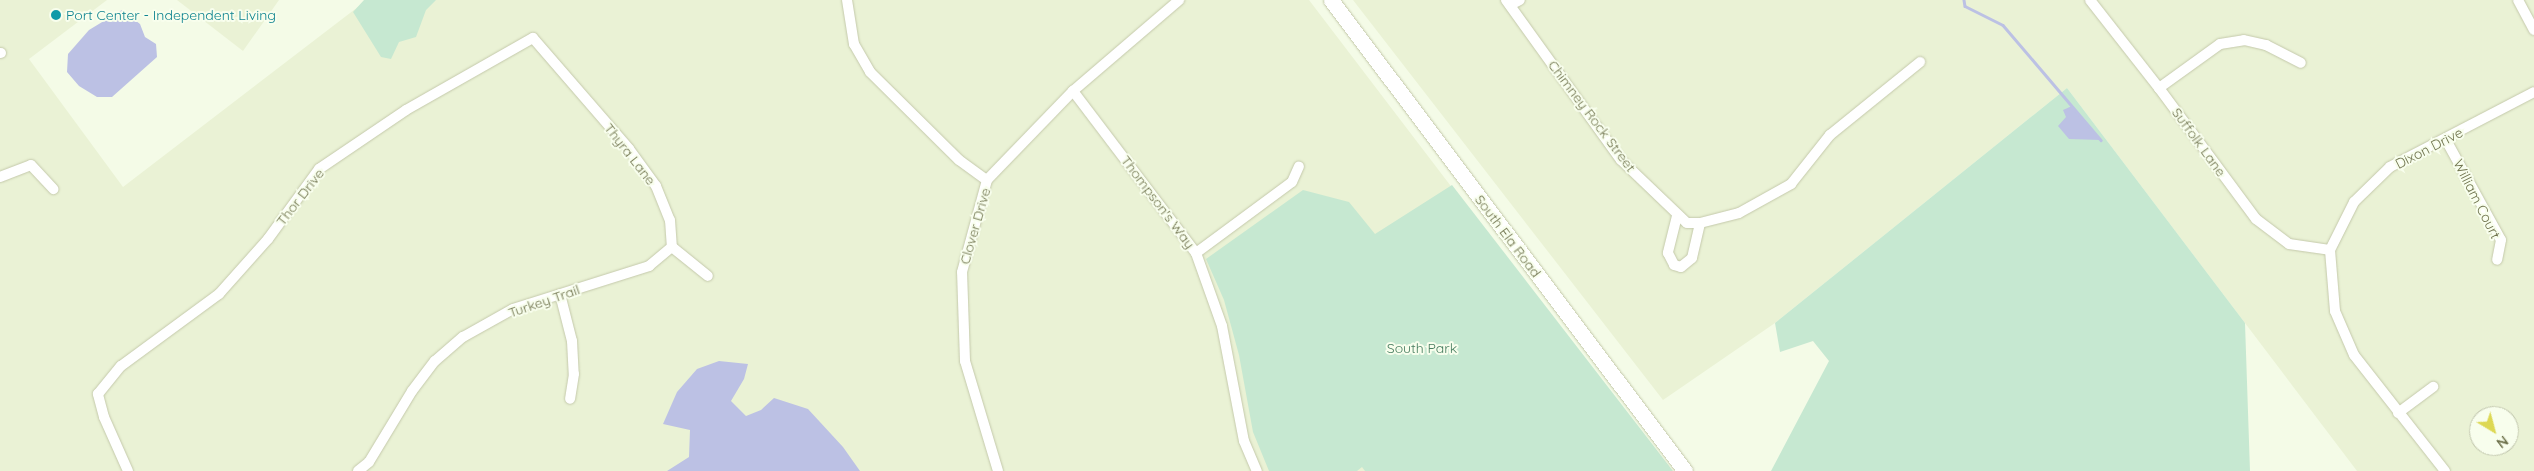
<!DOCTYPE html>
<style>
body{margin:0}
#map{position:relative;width:2534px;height:471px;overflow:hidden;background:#f4fbe7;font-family:Quicksand,sans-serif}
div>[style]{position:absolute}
.residential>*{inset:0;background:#eaf2d5}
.green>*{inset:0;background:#c6e8d1}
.water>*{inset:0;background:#bcc1e4}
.stream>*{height:2.5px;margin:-1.25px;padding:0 1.25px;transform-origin:1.25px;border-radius:1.25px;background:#bcc1e4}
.roads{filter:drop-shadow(0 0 1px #c4c9ab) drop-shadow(0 0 1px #c4c9ab)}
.minor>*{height:10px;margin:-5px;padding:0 5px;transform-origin:5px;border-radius:5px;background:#fff}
.secondary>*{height:15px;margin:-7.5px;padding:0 7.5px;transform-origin:7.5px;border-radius:7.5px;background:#fff}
.dots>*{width:14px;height:14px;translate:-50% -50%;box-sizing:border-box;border:2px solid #f8feed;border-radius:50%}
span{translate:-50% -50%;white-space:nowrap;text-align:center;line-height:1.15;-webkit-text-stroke:4px #f8feed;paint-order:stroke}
.culture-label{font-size:14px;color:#0d838f}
.left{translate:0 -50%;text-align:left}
.street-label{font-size:14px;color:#6f734d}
.park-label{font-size:14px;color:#487e60}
.north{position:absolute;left:2469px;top:406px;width:50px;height:50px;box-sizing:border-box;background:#f8feed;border:1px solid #c1c6ad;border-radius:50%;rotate:143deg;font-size:14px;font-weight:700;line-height:20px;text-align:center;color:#6f734d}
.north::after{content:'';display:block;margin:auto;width:18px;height:22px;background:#ddd853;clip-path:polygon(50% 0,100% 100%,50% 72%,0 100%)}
</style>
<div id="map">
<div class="residential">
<i style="clip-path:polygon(0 0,107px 0,29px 59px,123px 187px,367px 0,1309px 0,1668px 471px,0 471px)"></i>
<i style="clip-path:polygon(177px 0,279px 0,243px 51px)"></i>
<i style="clip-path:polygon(evenodd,1353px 0,2534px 0,2534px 471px,2357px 471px,2067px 88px,1775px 323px,1663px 400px,1353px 0,2479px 416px,2509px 416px,2509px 446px,2479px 446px,2479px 416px)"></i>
</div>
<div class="green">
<i style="clip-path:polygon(364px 0,436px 0,426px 10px,416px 37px,399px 42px,391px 59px,381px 57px,353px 12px)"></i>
<i style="clip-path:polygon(2067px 88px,2245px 323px,2250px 471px,1771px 471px,1829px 361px,1813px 341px,1780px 352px,1775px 323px)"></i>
<i style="clip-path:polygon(1452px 185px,1673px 471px,1365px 471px,1362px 467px,1357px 471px,1269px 471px,1253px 432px,1239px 355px,1224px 300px,1206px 259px,1303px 190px,1349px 202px,1375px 234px)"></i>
</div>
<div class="water">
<i style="clip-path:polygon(122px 10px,140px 24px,145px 37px,156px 44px,157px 57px,112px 97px,97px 97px,79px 86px,67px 72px,68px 54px,89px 30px)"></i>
<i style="clip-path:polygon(2072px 106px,2101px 140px,2069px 139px,2058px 126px,2066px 117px,2063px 110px)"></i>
<i style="clip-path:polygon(719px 361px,748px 364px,744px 379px,731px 401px,746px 416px,761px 410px,774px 398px,808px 409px,843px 447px,860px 471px,667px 471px,689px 457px,690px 430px,663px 424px,677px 392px,697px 369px)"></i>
</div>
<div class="stream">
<i style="left:1964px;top:0;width:6px;rotate:81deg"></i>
<i style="left:1965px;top:6px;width:42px;rotate:26.6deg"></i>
<i style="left:2003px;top:25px;width:151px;rotate:49.6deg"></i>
</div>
<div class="roads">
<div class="minor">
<i style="left:847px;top:0;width:45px;rotate:81deg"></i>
<i style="left:854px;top:44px;width:32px;rotate:60deg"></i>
<i style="left:870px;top:72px;width:125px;rotate:44.7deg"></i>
<i style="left:959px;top:160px;width:34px;rotate:36deg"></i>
<i style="left:1506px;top:0;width:197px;rotate:54.3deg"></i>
<i style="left:1621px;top:160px;width:91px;rotate:43.7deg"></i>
<i style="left:1687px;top:223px;width:13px"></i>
<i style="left:1700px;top:223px;width:40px;rotate:-14.4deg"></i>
<i style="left:1739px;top:213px;width:60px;rotate:-29.1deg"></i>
<i style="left:1791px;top:184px;width:63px;rotate:-51.5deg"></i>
<i style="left:1830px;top:135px;width:116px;rotate:-39deg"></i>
<i style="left:2090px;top:0;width:112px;rotate:51.9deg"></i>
<i style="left:2159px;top:88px;width:163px;rotate:53.5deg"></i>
<i style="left:2256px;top:219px;width:41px;rotate:37.1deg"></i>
<i style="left:2289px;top:244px;width:41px;rotate:8.3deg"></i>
<i style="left:2518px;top:0;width:34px;rotate:62deg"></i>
<i style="left:1510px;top:5px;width:11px;rotate:-27deg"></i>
<i style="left:0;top:53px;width:1px"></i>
<i style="left:2159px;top:88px;width:75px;rotate:-35.8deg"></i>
<i style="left:2220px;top:44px;width:24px;rotate:-9deg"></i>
<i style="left:2244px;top:40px;width:23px;rotate:13deg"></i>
<i style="left:2266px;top:45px;width:39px;rotate:27deg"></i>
<i style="left:1073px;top:91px;width:203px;rotate:52.8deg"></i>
<i style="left:1196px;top:253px;width:77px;rotate:70.4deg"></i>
<i style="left:1222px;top:326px;width:117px;rotate:79.2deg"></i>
<i style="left:1244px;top:441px;width:33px;rotate:67deg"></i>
<i style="left:2446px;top:140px;width:114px;rotate:61.2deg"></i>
<i style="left:2501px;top:240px;width:20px;rotate:101deg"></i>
<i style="left:0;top:177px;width:33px;rotate:-21deg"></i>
<i style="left:31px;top:165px;width:33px;rotate:47deg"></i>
<i style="left:1677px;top:216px;width:38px;rotate:104deg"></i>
<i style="left:1668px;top:253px;width:13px;rotate:63deg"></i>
<i style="left:1674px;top:265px;width:7px;rotate:16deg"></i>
<i style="left:1681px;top:267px;width:14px;rotate:-39deg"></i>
<i style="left:1692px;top:258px;width:36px;rotate:-77deg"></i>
<i style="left:1196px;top:253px;width:119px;rotate:-36.5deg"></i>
<i style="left:1292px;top:182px;width:17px;rotate:-66deg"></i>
<i style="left:560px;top:294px;width:49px;rotate:75.7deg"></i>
<i style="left:572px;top:341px;width:33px;rotate:87deg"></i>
<i style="left:574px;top:374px;width:25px;rotate:99deg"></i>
<i style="left:2398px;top:413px;width:44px;rotate:-36.6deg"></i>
<i style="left:128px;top:471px;width:59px;rotate:-114deg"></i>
<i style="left:104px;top:417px;width:24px;rotate:-105deg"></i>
<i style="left:98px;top:394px;width:36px;rotate:-51deg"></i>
<i style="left:121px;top:366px;width:122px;rotate:-36.3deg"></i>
<i style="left:219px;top:294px;width:74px;rotate:-48.3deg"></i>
<i style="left:268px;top:239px;width:87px;rotate:-53.9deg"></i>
<i style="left:319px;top:169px;width:105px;rotate:-34.1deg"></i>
<i style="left:406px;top:110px;width:146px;rotate:-29.6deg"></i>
<i style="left:533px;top:38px;width:147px;rotate:49.1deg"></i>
<i style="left:629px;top:149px;width:46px;rotate:53.9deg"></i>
<i style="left:656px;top:186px;width:37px;rotate:68deg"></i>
<i style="left:670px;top:220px;width:27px;rotate:86deg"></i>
<i style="left:672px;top:247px;width:46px;rotate:38.9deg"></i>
<i style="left:358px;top:471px;width:14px;rotate:-39deg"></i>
<i style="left:369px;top:462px;width:83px;rotate:-58.8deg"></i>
<i style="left:412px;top:391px;width:38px;rotate:-53deg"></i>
<i style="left:435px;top:361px;width:37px;rotate:-41deg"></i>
<i style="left:463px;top:337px;width:57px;rotate:-29.2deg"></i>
<i style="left:513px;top:309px;width:143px;rotate:-17.5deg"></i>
<i style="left:649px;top:266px;width:30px;rotate:-40deg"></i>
<i style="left:998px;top:471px;width:115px;rotate:-106.7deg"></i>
<i style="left:965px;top:361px;width:89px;rotate:-91.9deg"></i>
<i style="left:962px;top:272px;width:95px;rotate:-74.8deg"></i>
<i style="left:987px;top:180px;width:124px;rotate:-46deg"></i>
<i style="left:1073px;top:91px;width:140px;rotate:-40.6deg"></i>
<i style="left:2445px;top:471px;width:147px;rotate:-128.1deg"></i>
<i style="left:2354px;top:355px;width:48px;rotate:-113.4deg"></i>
<i style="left:2335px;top:311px;width:61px;rotate:-94.7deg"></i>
<i style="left:2330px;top:250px;width:54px;rotate:-63.4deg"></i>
<i style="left:2354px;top:202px;width:50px;rotate:-44.2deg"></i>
<i style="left:2390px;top:167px;width:162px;rotate:-27.5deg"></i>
</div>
<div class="secondary">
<i style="left:1331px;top:0;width:589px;rotate:53.07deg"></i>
</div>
</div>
<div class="dots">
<i style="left:56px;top:15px;background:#0f9aa8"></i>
</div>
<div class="culture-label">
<span class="left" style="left:66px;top:15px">Port Center - Independent Living</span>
</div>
<div class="street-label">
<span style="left:1592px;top:116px;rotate:53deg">Chimney Rock Street</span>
<span style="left:2199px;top:142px;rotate:54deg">Suffolk Lane</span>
<span style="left:2429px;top:148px;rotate:-27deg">Dixon Drive</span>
<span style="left:630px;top:154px;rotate:52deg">Thyra Lane</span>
<span style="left:300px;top:197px;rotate:-52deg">Thor Drive</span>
<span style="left:2477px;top:199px;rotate:63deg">William Court</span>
<span style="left:1158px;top:202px;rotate:53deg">Thompson's Way</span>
<span style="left:975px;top:226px;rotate:-74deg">Clover Drive</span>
<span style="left:1508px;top:236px;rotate:53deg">South Ela Road</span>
<span style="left:544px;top:301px;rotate:-19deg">Turkey Trail</span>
</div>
<div class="park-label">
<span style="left:1422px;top:348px">South Park</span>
</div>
<div class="north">N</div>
</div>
